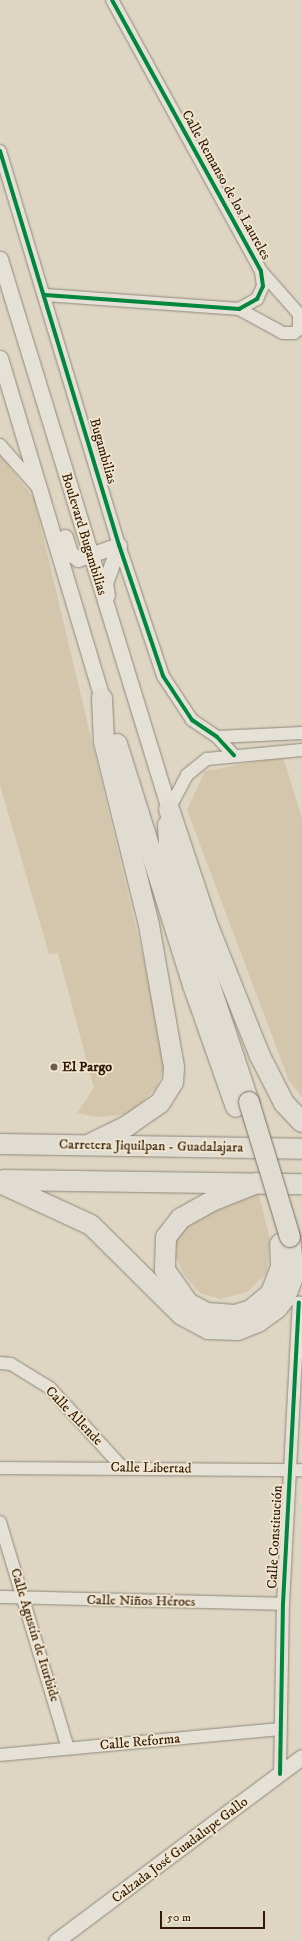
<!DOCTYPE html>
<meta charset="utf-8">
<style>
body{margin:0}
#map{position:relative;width:302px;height:1941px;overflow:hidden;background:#ded6c3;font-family:"IM FELL DW Pica",serif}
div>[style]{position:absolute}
.green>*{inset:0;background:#d3c6ac}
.roads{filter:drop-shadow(0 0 1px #90887b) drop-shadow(0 0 1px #90887b)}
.minor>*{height:12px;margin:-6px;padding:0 6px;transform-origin:6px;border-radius:6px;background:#e6e1d7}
.tertiary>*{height:15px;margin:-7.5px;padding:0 7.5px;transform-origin:7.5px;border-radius:7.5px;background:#e6e1d7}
.trunk>*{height:20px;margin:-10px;padding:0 10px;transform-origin:10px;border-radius:10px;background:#e1dcd1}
.bridges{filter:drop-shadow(0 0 1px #776f62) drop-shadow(0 0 1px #776f62)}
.trunk-bridge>*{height:20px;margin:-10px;padding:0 10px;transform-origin:10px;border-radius:10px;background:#e1dcd1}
.cycleway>*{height:4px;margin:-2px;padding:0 2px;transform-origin:2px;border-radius:2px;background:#00873e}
.dots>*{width:11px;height:11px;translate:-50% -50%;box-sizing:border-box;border:2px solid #f1e7d1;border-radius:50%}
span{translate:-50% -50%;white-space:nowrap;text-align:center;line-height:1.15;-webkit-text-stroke:3.5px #f1e7d1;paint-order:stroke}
.street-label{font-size:14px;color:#321904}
.poi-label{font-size:14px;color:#321904;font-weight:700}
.left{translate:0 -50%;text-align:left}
.scale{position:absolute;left:160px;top:1911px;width:105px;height:18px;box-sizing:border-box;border:2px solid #321904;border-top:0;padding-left:5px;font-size:12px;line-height:14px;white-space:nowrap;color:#321904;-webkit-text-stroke:3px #f1e7d1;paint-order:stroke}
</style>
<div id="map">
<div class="green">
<i style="clip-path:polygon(0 455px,34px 498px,167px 1058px,157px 1087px,130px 1114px,97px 1117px,77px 1113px,94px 1088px,58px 953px,49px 954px,0 785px)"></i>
<i style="clip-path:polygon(283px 757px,302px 818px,302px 1097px,289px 1081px,187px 810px,205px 771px)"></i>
<i style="clip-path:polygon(257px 1187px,270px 1239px,267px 1273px,247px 1292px,220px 1299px,200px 1293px,184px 1275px,171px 1244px,183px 1222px)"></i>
</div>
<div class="roads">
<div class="minor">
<i style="left:0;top:151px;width:412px;rotate:73.2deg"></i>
<i style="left:119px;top:545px;width:138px;rotate:71.4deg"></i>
<i style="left:163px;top:676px;width:53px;rotate:56.6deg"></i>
<i style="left:192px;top:720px;width:30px;rotate:34deg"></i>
<i style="left:217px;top:737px;width:25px;rotate:47deg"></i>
<i style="left:45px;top:295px;width:195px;rotate:4.1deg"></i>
<i style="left:239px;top:309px;width:21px;rotate:-29deg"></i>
<i style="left:257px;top:299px;width:14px;rotate:-65deg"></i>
<i style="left:263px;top:286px;width:15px;rotate:-98deg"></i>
<i style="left:261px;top:271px;width:309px;rotate:-118.8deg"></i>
<i style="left:239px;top:309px;width:50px;rotate:28.6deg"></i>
<i style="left:283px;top:333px;width:11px"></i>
<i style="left:294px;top:333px;width:6px;rotate:-39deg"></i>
<i style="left:299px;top:329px;width:15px;rotate:-90deg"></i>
<i style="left:299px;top:314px;width:57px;rotate:-131.5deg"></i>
<i style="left:0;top:445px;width:59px;rotate:48.4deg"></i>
<i style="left:217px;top:737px;width:85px;rotate:-2.7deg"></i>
<i style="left:169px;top:809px;width:38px;rotate:-62deg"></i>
<i style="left:187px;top:775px;width:26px;rotate:-39deg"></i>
<i style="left:207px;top:759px;width:95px;rotate:-5.4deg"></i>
<i style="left:0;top:1363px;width:11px;rotate:5deg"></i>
<i style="left:11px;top:1364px;width:46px;rotate:31.6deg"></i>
<i style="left:50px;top:1388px;width:107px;rotate:47.7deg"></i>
<i style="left:0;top:1468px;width:302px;rotate:0.4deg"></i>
<i style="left:0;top:1522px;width:236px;rotate:73.3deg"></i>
<i style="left:0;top:1597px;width:283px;rotate:1.4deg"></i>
<i style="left:0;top:1755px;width:281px;rotate:-5.3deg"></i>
<i style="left:280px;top:1774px;width:170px;rotate:-89deg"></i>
<i style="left:283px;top:1604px;width:302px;rotate:-87deg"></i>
</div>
<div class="tertiary">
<i style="left:0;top:259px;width:575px;rotate:72.92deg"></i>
<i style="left:0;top:358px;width:355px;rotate:73.3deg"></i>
<i style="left:65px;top:537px;width:17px;rotate:73deg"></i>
<i style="left:70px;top:553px;width:10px;rotate:37deg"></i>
<i style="left:78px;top:559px;width:43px;rotate:-18.9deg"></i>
<i style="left:107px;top:595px;width:12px;rotate:-99deg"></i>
<i style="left:105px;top:583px;width:40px;rotate:-69.8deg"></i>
<i style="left:56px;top:1941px;width:307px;rotate:-36.8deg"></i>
</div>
<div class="trunk">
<i style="left:117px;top:744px;width:253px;rotate:72.5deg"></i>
<i style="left:193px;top:985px;width:129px;rotate:70.6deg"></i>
<i style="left:169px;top:809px;width:123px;rotate:71.6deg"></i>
<i style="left:208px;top:926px;width:140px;rotate:68.2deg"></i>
<i style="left:260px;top:1056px;width:53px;rotate:62.9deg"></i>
<i style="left:284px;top:1103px;width:26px;rotate:47deg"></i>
<i style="left:168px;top:825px;width:40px;rotate:87.1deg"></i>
<i style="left:170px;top:865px;width:250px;rotate:71.6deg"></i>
<i style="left:92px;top:1143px;width:39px;rotate:-26deg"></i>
<i style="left:127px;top:1126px;width:40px;rotate:-34.9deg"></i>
<i style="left:160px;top:1103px;width:25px;rotate:-58deg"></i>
<i style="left:173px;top:1082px;width:15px;rotate:-86deg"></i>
<i style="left:174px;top:1067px;width:144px;rotate:-100deg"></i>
<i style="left:149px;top:925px;width:188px;rotate:-103.8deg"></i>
<i style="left:104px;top:742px;width:44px;rotate:-92.6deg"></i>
<i style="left:0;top:1144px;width:302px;rotate:0.9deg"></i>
<i style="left:4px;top:1180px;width:298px;rotate:0.8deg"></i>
<i style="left:0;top:1183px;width:100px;rotate:24.8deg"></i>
<i style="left:91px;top:1225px;width:128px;rotate:44.7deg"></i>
<i style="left:182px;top:1315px;width:30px;rotate:28deg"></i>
<i style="left:208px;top:1329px;width:30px;rotate:2deg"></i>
<i style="left:238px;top:1330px;width:22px;rotate:-22deg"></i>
<i style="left:258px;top:1322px;width:24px;rotate:-36deg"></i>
<i style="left:277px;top:1308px;width:13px;rotate:-51deg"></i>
<i style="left:285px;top:1298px;width:25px;rotate:-69deg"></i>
<i style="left:294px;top:1275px;width:38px;rotate:-96deg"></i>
<i style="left:257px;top:1183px;width:48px;rotate:158.2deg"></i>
<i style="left:212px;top:1201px;width:35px;rotate:151deg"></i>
<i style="left:181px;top:1218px;width:24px;rotate:128deg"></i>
<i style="left:166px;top:1237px;width:33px;rotate:92deg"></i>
<i style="left:165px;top:1270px;width:40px;rotate:55.1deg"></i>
<i style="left:188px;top:1303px;width:21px;rotate:28deg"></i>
<i style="left:207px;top:1313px;width:28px;rotate:4deg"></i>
<i style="left:235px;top:1315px;width:17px;rotate:-17deg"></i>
<i style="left:251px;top:1310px;width:26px;rotate:-40deg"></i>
<i style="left:271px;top:1293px;width:28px;rotate:-69deg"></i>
<i style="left:281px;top:1267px;width:23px;rotate:-92deg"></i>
</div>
</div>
<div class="bridges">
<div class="trunk-bridge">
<i style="left:249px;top:1102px;width:141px;rotate:73.1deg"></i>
</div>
</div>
<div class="cycleway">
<i style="left:0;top:151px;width:412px;rotate:73.2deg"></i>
<i style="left:119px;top:545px;width:138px;rotate:71.4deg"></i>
<i style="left:163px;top:676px;width:53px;rotate:56.6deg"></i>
<i style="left:192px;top:720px;width:30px;rotate:34deg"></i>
<i style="left:217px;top:737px;width:25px;rotate:47deg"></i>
<i style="left:45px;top:295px;width:195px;rotate:4.1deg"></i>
<i style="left:239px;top:309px;width:21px;rotate:-29deg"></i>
<i style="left:257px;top:299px;width:14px;rotate:-65deg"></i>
<i style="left:263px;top:286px;width:15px;rotate:-98deg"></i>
<i style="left:261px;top:271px;width:309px;rotate:-118.8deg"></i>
<i style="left:280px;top:1774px;width:170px;rotate:-89deg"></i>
<i style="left:283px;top:1604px;width:302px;rotate:-87deg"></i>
</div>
<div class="dots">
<i style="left:54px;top:1067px;background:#6e5b47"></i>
</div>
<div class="street-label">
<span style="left:226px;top:185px;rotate:61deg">Calle Remanso de los Laureles</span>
<span style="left:103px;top:451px;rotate:74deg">Bugambilias</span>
<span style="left:84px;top:534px;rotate:73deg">Boulevard Bugambilias</span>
<span style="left:151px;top:1146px;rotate:1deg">Carretera Jiquilpan - Guadalajara</span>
<span style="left:74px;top:1416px;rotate:46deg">Calle Allende</span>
<span style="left:151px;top:1468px;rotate:1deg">Calle Libertad</span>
<span style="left:275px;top:1537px;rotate:-87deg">Calle Constitución</span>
<span style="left:141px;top:1601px;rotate:1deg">Calle Niños Héroes</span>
<span style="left:35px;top:1635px;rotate:73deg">Calle Agustín de Iturbide</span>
<span style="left:140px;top:1742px;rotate:-5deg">Calle Reforma</span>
<span style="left:180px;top:1850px;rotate:-37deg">Calzada José Guadalupe Gallo</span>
</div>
<div class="poi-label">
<span class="left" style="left:62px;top:1067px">El Pargo</span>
</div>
<div class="scale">50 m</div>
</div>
